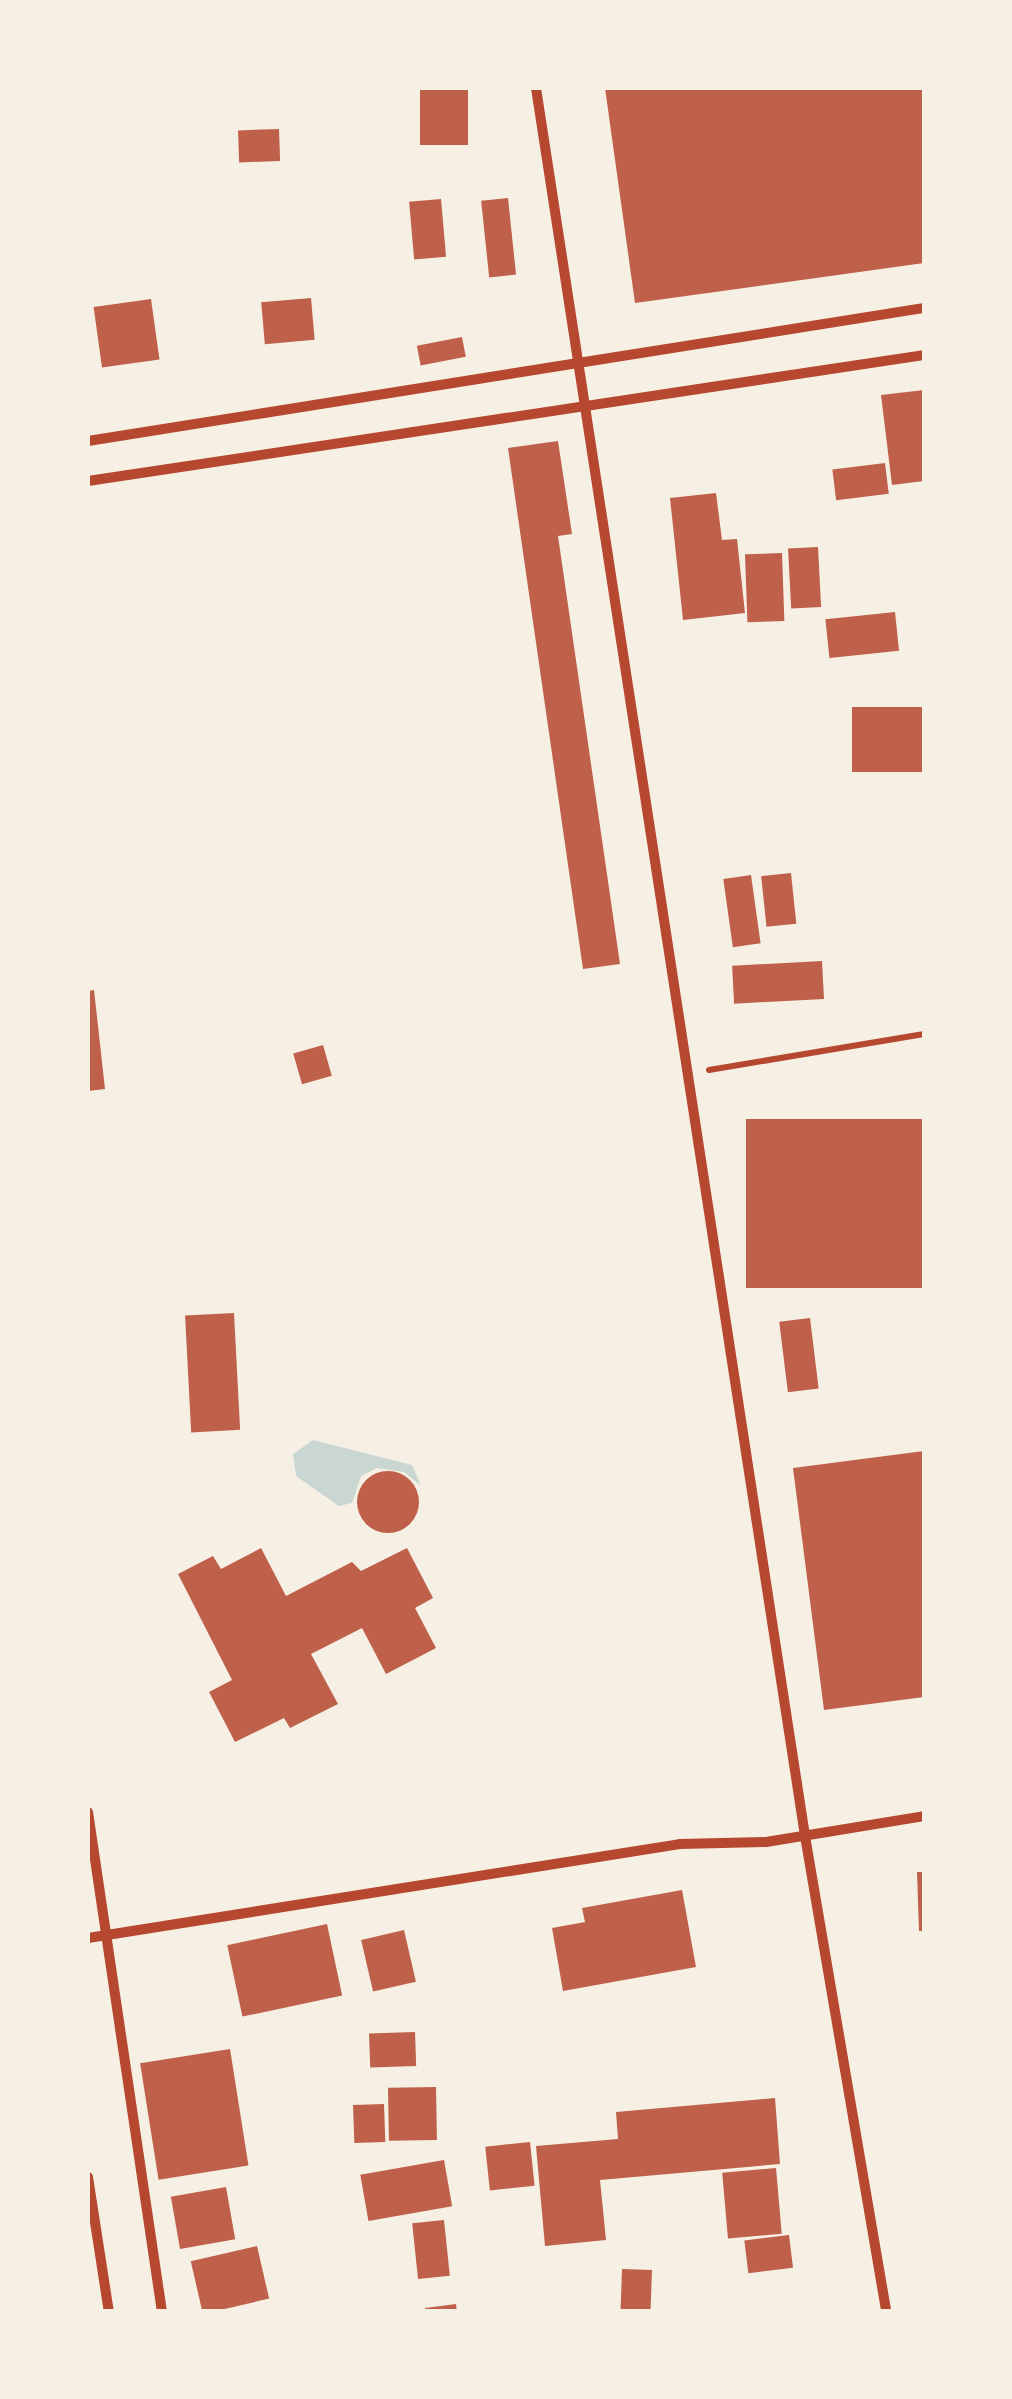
<!DOCTYPE html>
<style>
body{margin:0}
#map{position:relative;width:1012px;height:2399px;overflow:hidden;background:#f6efe4;font-family:"Exo 2",sans-serif}
div>[style]{position:absolute}
.water>*{inset:0;background:#c9d6d2}
.building>*{inset:0;background:#bf614a;transform-origin:0 0}
.round{border-radius:50%}
.path>*{height:6px;margin:-3px;padding:0 3px;transform-origin:3px;border-radius:3px;background:#b5482f}
.minor>*{height:10px;margin:-5px;padding:0 5px;transform-origin:5px;border-radius:5px;background:#b5482f}
span{translate:-50% -50%;white-space:nowrap;text-align:center;line-height:1.15;-webkit-text-stroke:10px #f6efe4;paint-order:stroke}
.frame{position:absolute;inset:0;border:90px solid #f6efe4;pointer-events:none}
</style>
<div id="map">
<div class="water">
<i style="clip-path:polygon(313px 1440px,412px 1465px,421px 1486px,404px 1472px,377px 1468px,361px 1476px,352px 1503px,339px 1506px,296px 1476px,293px 1454px)"></i>
</div>
<div class="building">
<i style="left:420px;top:88px;width:48px;height:57px"></i>
<i style="clip-path:polygon(605px 88px,924px 88px,924px 263px,635px 303px)"></i>
<i style="left:279px;top:129px;width:32px;height:41px;rotate:88deg"></i>
<i style="left:508px;top:198px;width:77px;height:27px;rotate:84deg"></i>
<i style="left:441px;top:199px;width:58px;height:32px;rotate:85deg"></i>
<i style="left:311px;top:298px;width:42px;height:50px;rotate:85deg"></i>
<i style="left:151px;top:299px;width:61px;height:58px;rotate:82deg"></i>
<i style="left:462px;top:337px;width:20px;height:46px;rotate:79deg"></i>
<i style="clip-path:polygon(924px 390px,924px 481px,892px 485px,881px 395px)"></i>
<i style="clip-path:polygon(558px 441px,572px 534px,558px 536px,620px 964px,583px 969px,508px 448px)"></i>
<i style="left:885px;top:463px;width:31px;height:53px;rotate:83deg"></i>
<i style="clip-path:polygon(716px 493px,722px 540px,737px 539px,745px 613px,683px 620px,670px 498px)"></i>
<i style="left:818px;top:547px;width:60px;height:30px;rotate:87deg"></i>
<i style="left:782px;top:553px;width:68px;height:37px;rotate:88deg"></i>
<i style="left:895px;top:612px;width:39px;height:70px;rotate:84deg"></i>
<i style="left:924px;top:707px;width:65px;height:72px;rotate:90deg"></i>
<i style="left:791px;top:873px;width:51px;height:30px;rotate:84deg"></i>
<i style="left:751px;top:875px;width:69px;height:28px;rotate:82deg"></i>
<i style="left:822px;top:961px;width:38px;height:90px;rotate:87deg"></i>
<i style="clip-path:polygon(94px 990px,105px 1089px,88px 1091px,88px 991px)"></i>
<i style="left:323px;top:1045px;width:32px;height:31px;rotate:74deg"></i>
<i style="left:924px;top:1119px;width:169px;height:178px;rotate:90deg"></i>
<i style="left:234px;top:1313px;width:117px;height:49px;rotate:87deg"></i>
<i style="left:810px;top:1318px;width:71px;height:31px;rotate:83deg"></i>
<i style="clip-path:polygon(924px 1451px,924px 1697px,824px 1710px,793px 1468px)"></i>
<i class="round" style="left:357px;top:1471px;width:62px;height:62px"></i>
<i style="clip-path:polygon(261px 1548px,286px 1596px,352px 1562px,361px 1571px,407px 1548px,433px 1598px,415px 1608px,436px 1648px,386px 1674px,362px 1628px,311px 1654px,338px 1704px,290px 1728px,284px 1718px,235px 1742px,209px 1692px,232px 1680px,178px 1574px,213px 1556px,221px 1569px)"></i>
<i style="clip-path:polygon(917px 1872px,924px 1872px,924px 1931px,919px 1931px)"></i>
<i style="clip-path:polygon(682px 1890px,696px 1967px,563px 1991px,552px 1928px,585px 1922px,582px 1908px)"></i>
<i style="left:327px;top:1924px;width:73px;height:102px;rotate:78deg"></i>
<i style="left:404px;top:1930px;width:53px;height:44px;rotate:77deg"></i>
<i style="left:415px;top:2032px;width:34px;height:46px;rotate:88deg"></i>
<i style="left:230px;top:2049px;width:118px;height:91px;rotate:81deg"></i>
<i style="left:436px;top:2087px;width:53px;height:48px;rotate:89deg"></i>
<i style="clip-path:polygon(775px 2098px,780px 2164px,600px 2180px,606px 2240px,545px 2246px,536px 2146px,618px 2139px,616px 2112px)"></i>
<i style="left:384px;top:2104px;width:38px;height:31px;rotate:88deg"></i>
<i style="left:530px;top:2142px;width:44px;height:45px;rotate:84deg"></i>
<i style="left:444px;top:2160px;width:47px;height:85px;rotate:80deg"></i>
<i style="left:776px;top:2168px;width:66px;height:54px;rotate:85deg"></i>
<i style="left:226px;top:2187px;width:53px;height:56px;rotate:80deg"></i>
<i style="left:444px;top:2220px;width:56px;height:32px;rotate:84deg"></i>
<i style="left:789px;top:2235px;width:33px;height:45px;rotate:83deg"></i>
<i style="left:257px;top:2246px;width:54px;height:68px;rotate:77deg"></i>
<i style="left:622px;top:2269px;width:30px;height:43px;rotate:2deg"></i>
<i style="clip-path:polygon(456px 2304px,457px 2312px,425px 2312px,425px 2308px)"></i>
</div>
<div class="path">
<i style="left:709px;top:1070px;width:218px;rotate:-9.5deg"></i>
</div>
<div class="minor">
<i style="left:536px;top:88px;width:1769px;rotate:81.25deg"></i>
<i style="left:805px;top:1836px;width:483px;rotate:80.3deg"></i>
<i style="left:88px;top:441px;width:847px;rotate:-9.04deg"></i>
<i style="left:88px;top:481px;width:845px;rotate:-8.57deg"></i>
<i style="left:88px;top:1812px;width:505px;rotate:81.58deg"></i>
<i style="left:88px;top:1938px;width:599px;rotate:-9.02deg"></i>
<i style="left:680px;top:1844px;width:86px;rotate:-1.3deg"></i>
<i style="left:766px;top:1842px;width:160px;rotate:-9.3deg"></i>
<i style="left:88px;top:2177px;width:137px;rotate:81.2deg"></i>
</div>
<div class="frame"></div>
</div>
